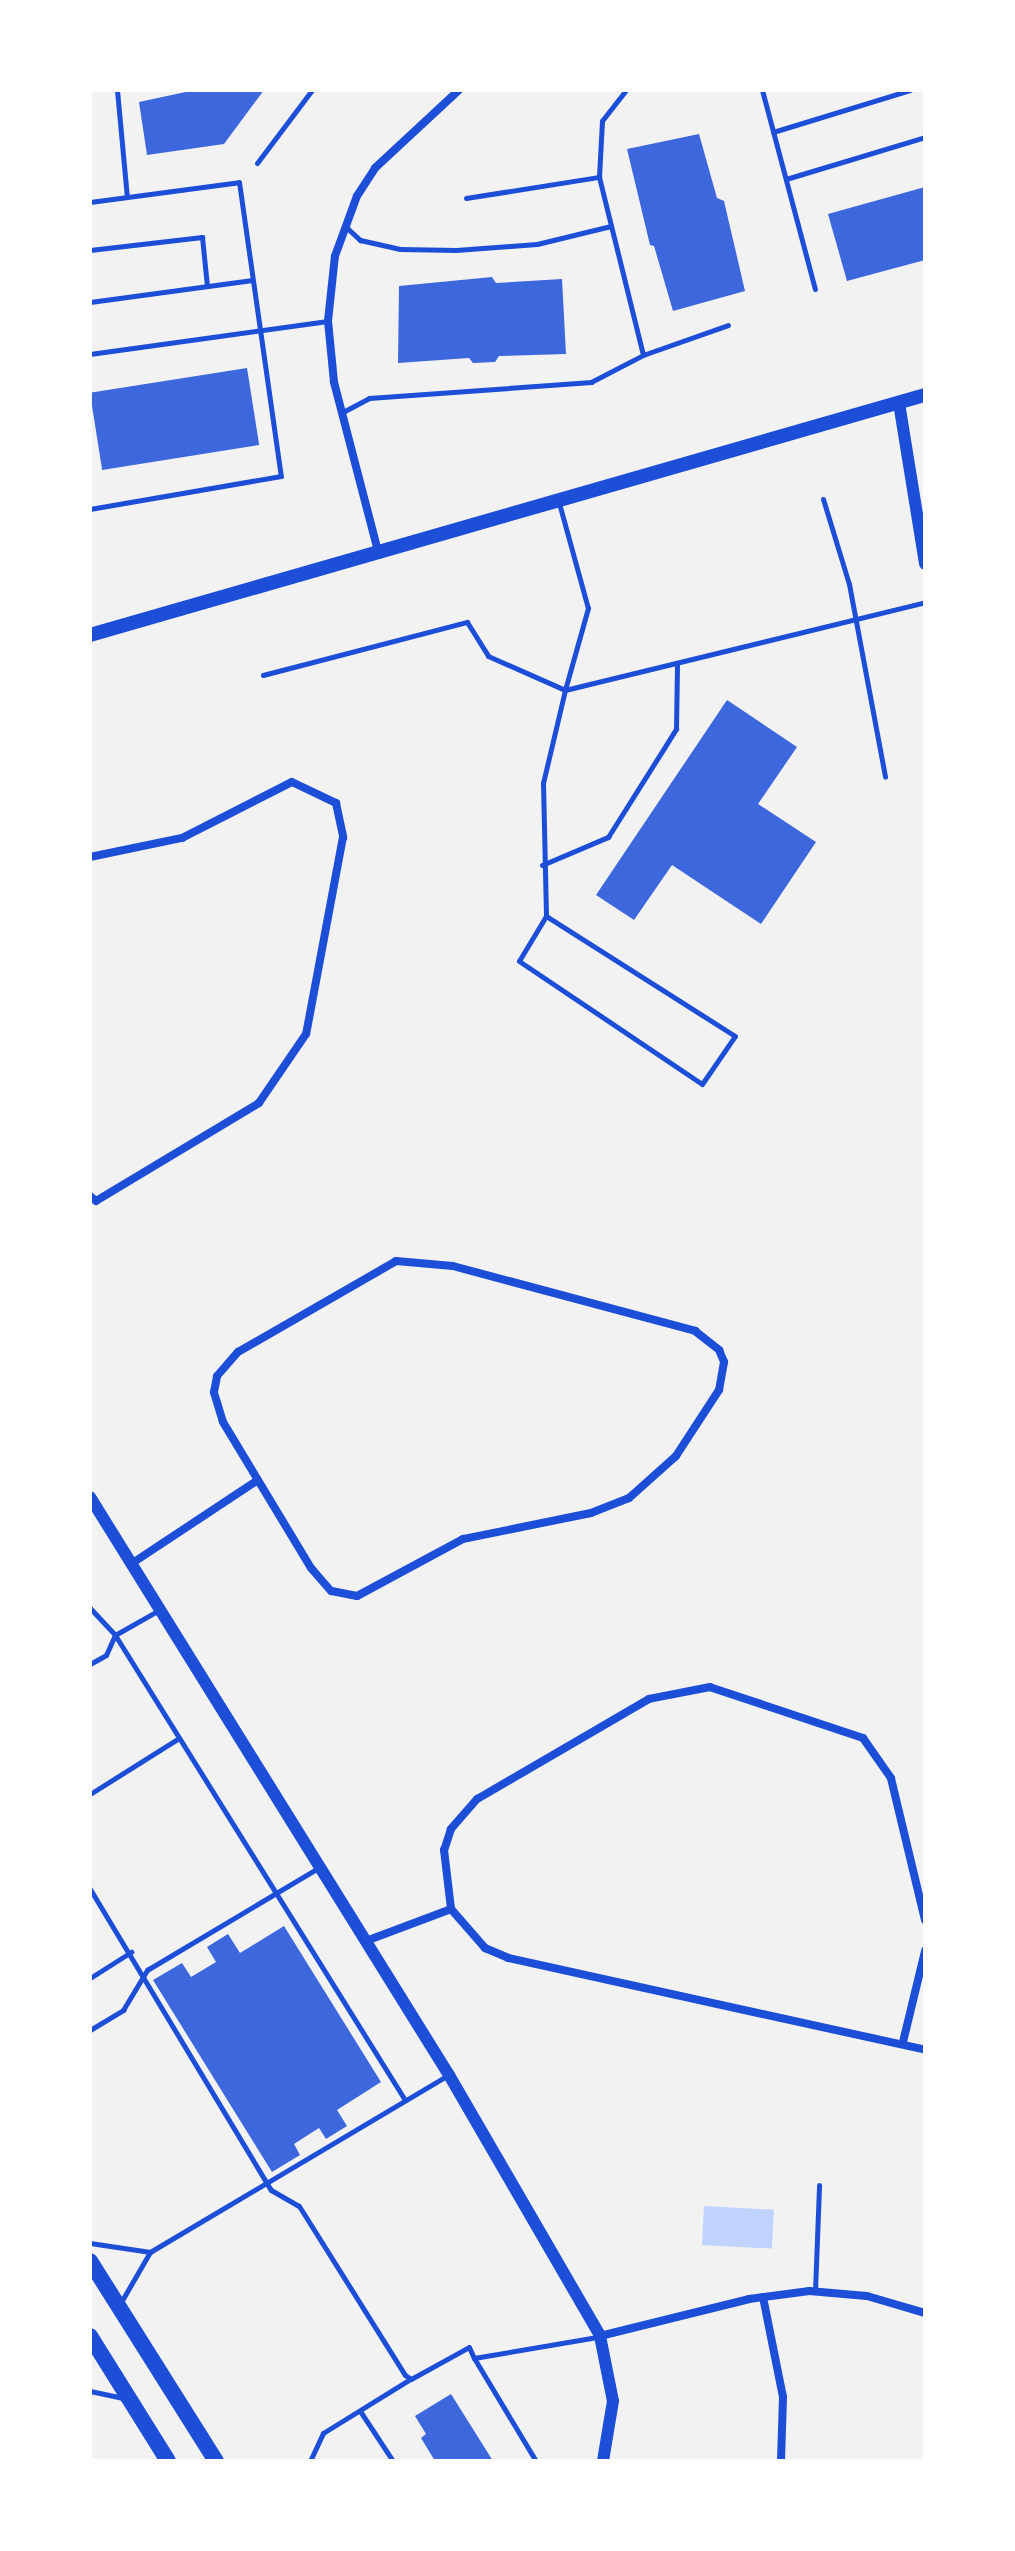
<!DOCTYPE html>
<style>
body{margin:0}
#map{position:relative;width:1015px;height:2551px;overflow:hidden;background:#f2f2f2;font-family:Mulish,sans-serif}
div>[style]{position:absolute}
.water>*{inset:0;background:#bfd3fe;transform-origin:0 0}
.building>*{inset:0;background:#3d67dc;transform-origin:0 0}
.service>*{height:5px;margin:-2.5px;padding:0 2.5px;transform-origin:2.5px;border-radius:2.5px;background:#1d4ed8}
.minor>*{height:8px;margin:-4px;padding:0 4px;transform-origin:4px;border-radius:4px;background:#1d4ed8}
.tertiary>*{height:12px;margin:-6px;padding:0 6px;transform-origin:6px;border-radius:6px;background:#1d4ed8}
.primary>*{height:14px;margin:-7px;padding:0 7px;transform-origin:7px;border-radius:7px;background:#1d4ed8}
.trunk>*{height:16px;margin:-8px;padding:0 8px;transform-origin:8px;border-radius:8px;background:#1d4ed8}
span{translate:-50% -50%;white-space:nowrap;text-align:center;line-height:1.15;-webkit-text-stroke:6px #fff;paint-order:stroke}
.frame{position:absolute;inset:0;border:92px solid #fff;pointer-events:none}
</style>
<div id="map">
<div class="water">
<i style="left:704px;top:2206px;width:70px;height:39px;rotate:3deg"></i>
</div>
<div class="building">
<i style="clip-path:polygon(195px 90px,264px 90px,224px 144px,147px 155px,139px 102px)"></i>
<i style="clip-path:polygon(699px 134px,717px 198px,724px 201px,745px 291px,673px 311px,654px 246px,650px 245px,627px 149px)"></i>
<i style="clip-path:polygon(925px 187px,925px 260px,847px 281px,828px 214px)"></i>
<i style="clip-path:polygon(492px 277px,496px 283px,562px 279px,566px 354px,499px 356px,495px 362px,473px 363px,469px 358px,398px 363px,399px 286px)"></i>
<i style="left:247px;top:368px;width:78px;height:159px;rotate:81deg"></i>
<i style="clip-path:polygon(727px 700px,797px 747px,758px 804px,816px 842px,761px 924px,672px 865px,634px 920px,596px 895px)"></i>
<i style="clip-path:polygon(284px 1926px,381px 2082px,337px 2110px,347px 2126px,326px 2139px,319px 2128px,294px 2144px,300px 2155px,272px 2172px,153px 1980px,182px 1963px,191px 1977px,216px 1962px,207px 1947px,228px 1934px,240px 1953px)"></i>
<i style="clip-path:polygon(451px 2394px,493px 2461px,435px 2461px,421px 2438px,426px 2434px,415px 2416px)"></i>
</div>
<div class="service">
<i style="left:117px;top:90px;width:107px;rotate:84.7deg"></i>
<i style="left:626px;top:90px;width:39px;rotate:128deg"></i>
<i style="left:602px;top:121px;width:56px;rotate:93.1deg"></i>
<i style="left:599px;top:177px;width:183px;rotate:76.1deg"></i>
<i style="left:762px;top:90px;width:206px;rotate:75.1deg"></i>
<i style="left:773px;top:132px;width:143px;rotate:-17deg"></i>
<i style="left:257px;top:163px;width:91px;rotate:-53deg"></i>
<i style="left:786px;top:179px;width:145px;rotate:-16.8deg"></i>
<i style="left:466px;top:198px;width:135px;rotate:-9deg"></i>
<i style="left:90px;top:202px;width:150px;rotate:-7.6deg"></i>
<i style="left:239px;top:182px;width:297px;rotate:81.9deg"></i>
<i style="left:281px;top:476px;width:194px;rotate:170.2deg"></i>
<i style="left:345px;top:226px;width:21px;rotate:43deg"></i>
<i style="left:360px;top:240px;width:41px;rotate:12.7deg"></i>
<i style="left:400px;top:249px;width:56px;rotate:1deg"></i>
<i style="left:456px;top:250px;width:81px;rotate:-4.2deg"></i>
<i style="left:537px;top:244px;width:76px;rotate:-13.7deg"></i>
<i style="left:90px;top:250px;width:113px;rotate:-6.6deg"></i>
<i style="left:202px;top:237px;width:49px;rotate:84.2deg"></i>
<i style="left:90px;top:302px;width:164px;rotate:-7.7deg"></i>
<i style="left:90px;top:354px;width:240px;rotate:-7.9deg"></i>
<i style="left:341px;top:413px;width:32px;rotate:-28deg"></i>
<i style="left:369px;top:398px;width:223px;rotate:-4.1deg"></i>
<i style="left:591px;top:382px;width:59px;rotate:-27.4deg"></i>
<i style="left:643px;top:355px;width:90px;rotate:-19.4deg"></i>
<i style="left:823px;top:499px;width:89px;rotate:73deg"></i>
<i style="left:849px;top:584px;width:196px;rotate:79.4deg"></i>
<i style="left:559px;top:503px;width:109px;rotate:74.6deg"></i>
<i style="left:588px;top:608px;width:85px;rotate:105.7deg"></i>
<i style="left:565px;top:690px;width:371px;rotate:-13.7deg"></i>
<i style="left:263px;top:675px;width:211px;rotate:-14.6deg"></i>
<i style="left:467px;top:622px;width:40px;rotate:58deg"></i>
<i style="left:488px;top:656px;width:84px;rotate:23.8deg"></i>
<i style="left:565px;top:690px;width:96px;rotate:103.3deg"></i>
<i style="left:543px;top:783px;width:133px;rotate:88.7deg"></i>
<i style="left:546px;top:916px;width:52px;rotate:121deg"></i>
<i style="left:519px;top:961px;width:220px;rotate:33.9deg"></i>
<i style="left:702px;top:1084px;width:58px;rotate:-55.5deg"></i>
<i style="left:735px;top:1036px;width:224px;rotate:-147.6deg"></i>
<i style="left:542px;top:865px;width:72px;rotate:-23deg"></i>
<i style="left:608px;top:837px;width:128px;rotate:-57.8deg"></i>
<i style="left:676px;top:729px;width:66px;rotate:-89.1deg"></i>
<i style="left:90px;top:1608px;width:37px;rotate:47deg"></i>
<i style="left:115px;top:1635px;width:548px;rotate:58.05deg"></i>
<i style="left:90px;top:1664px;width:18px;rotate:-29deg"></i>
<i style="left:106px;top:1655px;width:22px;rotate:-66deg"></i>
<i style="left:115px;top:1635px;width:51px;rotate:-29.6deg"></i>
<i style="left:90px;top:1794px;width:105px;rotate:-32.2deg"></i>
<i style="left:90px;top:1889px;width:351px;rotate:59deg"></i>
<i style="left:271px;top:2190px;width:32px;rotate:30deg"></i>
<i style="left:299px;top:2206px;width:199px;rotate:57.9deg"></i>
<i style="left:405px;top:2375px;width:7px;rotate:34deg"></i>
<i style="left:411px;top:2379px;width:66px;rotate:-28.9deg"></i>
<i style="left:469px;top:2347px;width:12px;rotate:66deg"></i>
<i style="left:474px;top:2358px;width:125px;rotate:-9.7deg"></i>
<i style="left:90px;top:1978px;width:49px;rotate:-32.4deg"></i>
<i style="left:90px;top:2030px;width:39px;rotate:-31deg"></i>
<i style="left:123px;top:2010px;width:47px;rotate:-59deg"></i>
<i style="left:147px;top:1970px;width:199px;rotate:-30.8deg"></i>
<i style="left:90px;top:2243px;width:61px;rotate:8.5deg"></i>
<i style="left:150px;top:2252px;width:58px;rotate:120.1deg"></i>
<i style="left:150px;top:2252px;width:347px;rotate:-30.7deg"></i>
<i style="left:815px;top:2291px;width:106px;rotate:-87.8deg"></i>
<i style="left:474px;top:2358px;width:120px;rotate:59deg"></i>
<i style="left:90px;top:2391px;width:35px;rotate:12deg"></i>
<i style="left:360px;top:2411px;width:60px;rotate:56.6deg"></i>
<i style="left:310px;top:2461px;width:31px;rotate:-65deg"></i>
<i style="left:323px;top:2433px;width:102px;rotate:-31.8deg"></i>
</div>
<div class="minor">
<i style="left:379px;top:555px;width:179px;rotate:-104.6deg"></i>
<i style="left:334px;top:382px;width:61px;rotate:-95.6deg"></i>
<i style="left:328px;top:321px;width:65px;rotate:-83.9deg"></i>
<i style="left:335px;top:256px;width:64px;rotate:-69.9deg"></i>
<i style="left:357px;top:196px;width:33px;rotate:-57deg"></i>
<i style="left:375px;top:168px;width:115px;rotate:-42.9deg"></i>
<i style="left:90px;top:857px;width:94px;rotate:-11.7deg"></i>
<i style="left:182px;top:838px;width:123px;rotate:-27deg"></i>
<i style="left:292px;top:782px;width:49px;rotate:25.5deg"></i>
<i style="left:336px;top:803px;width:35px;rotate:78deg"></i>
<i style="left:343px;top:837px;width:200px;rotate:100.6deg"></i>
<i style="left:306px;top:1034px;width:83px;rotate:124.3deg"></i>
<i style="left:259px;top:1103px;width:190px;rotate:149deg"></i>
<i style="left:96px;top:1201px;width:8px;rotate:-140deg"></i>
<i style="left:396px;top:1261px;width:57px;rotate:5deg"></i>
<i style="left:453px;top:1266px;width:251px;rotate:15deg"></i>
<i style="left:695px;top:1331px;width:31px;rotate:38deg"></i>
<i style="left:719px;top:1350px;width:13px;rotate:67deg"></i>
<i style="left:724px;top:1362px;width:28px;rotate:100deg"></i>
<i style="left:719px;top:1390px;width:79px;rotate:123.1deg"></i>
<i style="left:676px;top:1456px;width:63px;rotate:138.2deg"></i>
<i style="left:629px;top:1498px;width:41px;rotate:158.5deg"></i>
<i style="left:591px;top:1513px;width:131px;rotate:168.5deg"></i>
<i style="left:463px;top:1539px;width:120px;rotate:151.7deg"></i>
<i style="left:357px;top:1596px;width:26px;rotate:-169deg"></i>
<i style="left:331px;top:1591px;width:30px;rotate:-131deg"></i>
<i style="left:311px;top:1568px;width:170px;rotate:-121.1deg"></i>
<i style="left:223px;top:1422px;width:31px;rotate:-107deg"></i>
<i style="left:214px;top:1392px;width:16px;rotate:-79deg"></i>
<i style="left:217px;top:1376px;width:32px;rotate:-49deg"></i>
<i style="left:238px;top:1352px;width:182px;rotate:-29.9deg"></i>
<i style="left:131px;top:1564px;width:152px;rotate:-33.5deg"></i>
<i style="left:925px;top:1920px;width:146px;rotate:-103.5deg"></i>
<i style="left:891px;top:1778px;width:49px;rotate:-125deg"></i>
<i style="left:863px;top:1738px;width:161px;rotate:-161.6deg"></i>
<i style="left:710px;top:1687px;width:62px;rotate:168.9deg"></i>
<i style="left:649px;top:1699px;width:199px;rotate:149.8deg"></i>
<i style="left:477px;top:1799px;width:40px;rotate:131deg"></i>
<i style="left:451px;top:1829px;width:22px;rotate:108deg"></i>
<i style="left:444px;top:1850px;width:59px;rotate:83.2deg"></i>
<i style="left:451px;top:1909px;width:52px;rotate:48.9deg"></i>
<i style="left:485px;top:1948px;width:25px;rotate:23deg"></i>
<i style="left:508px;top:1958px;width:427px;rotate:12.4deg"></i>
<i style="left:366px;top:1941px;width:91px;rotate:-20.6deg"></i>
<i style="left:903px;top:2042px;width:94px;rotate:-76.4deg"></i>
<i style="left:763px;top:2297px;width:102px;rotate:78.7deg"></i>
<i style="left:783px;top:2397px;width:64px;rotate:91.8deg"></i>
<i style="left:600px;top:2336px;width:154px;rotate:-13.9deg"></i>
<i style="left:749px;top:2299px;width:61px;rotate:-7.6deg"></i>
<i style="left:809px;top:2291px;width:58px;rotate:4.9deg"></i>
<i style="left:867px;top:2296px;width:60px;rotate:16.3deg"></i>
</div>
<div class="tertiary">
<i style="left:899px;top:403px;width:163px;rotate:80.8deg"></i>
<i style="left:90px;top:1497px;width:680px;rotate:58.16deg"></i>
<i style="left:449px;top:2075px;width:302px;rotate:59.9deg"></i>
<i style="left:600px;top:2336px;width:66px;rotate:78.7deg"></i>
<i style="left:613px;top:2401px;width:61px;rotate:99.5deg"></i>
</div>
<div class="primary">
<i style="left:90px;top:635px;width:869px;rotate:-16.04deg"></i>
</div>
<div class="trunk">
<i style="left:90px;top:2261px;width:236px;rotate:57.8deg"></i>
<i style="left:90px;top:2336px;width:147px;rotate:58deg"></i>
</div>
<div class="frame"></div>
</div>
